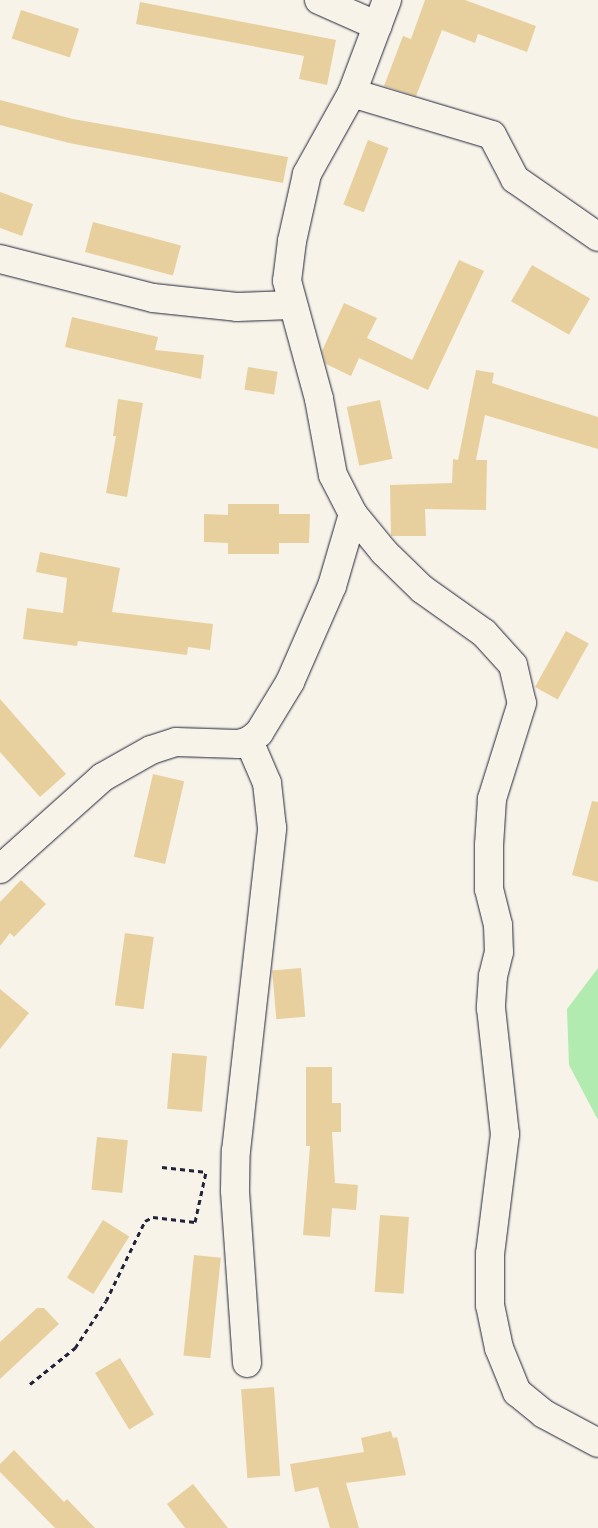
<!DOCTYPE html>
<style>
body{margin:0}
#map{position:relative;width:598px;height:1528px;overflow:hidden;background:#f7f3e8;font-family:Mynerve,sans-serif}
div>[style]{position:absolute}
.green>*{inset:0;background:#b1ebb0}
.building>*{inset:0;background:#e8d09e;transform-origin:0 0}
.path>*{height:3px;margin-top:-1.5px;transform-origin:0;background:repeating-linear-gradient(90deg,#22223b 0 5px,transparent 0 9px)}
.roads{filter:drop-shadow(0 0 1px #22223b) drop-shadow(0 0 1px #22223b)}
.minor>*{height:28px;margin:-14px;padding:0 14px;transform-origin:14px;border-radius:14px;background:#f7f3e8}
span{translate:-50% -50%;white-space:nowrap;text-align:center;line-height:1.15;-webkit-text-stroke:5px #f7f3e8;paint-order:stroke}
</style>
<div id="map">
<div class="green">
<i style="clip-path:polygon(598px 968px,598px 1120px,569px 1065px,567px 1009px)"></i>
</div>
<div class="building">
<i style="clip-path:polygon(425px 0,465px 0,536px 26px,527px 52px,478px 34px,475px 43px,442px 30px,416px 96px,384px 86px,403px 36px,411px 39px)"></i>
<i style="clip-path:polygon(140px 2px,336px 40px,327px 85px,299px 79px,304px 56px,136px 24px)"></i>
<i style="left:21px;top:10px;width:61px;height:30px;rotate:18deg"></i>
<i style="clip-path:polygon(0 100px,73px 119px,288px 157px,283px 183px,69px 143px,0 125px)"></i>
<i style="left:368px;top:140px;width:22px;height:69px;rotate:21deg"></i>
<i style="clip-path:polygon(0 192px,33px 204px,22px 236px,0 228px)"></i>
<i style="left:93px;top:222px;width:91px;height:31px;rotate:15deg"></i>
<i style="clip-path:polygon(459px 260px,484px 271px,428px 390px,359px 358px,351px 376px,326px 364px,322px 351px,344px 303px,377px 318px,367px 338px,412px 360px)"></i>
<i style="left:532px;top:265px;width:67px;height:42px;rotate:30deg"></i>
<i style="clip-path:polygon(72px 317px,158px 337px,155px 350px,204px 355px,201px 379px,65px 347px)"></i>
<i style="left:248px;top:367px;width:30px;height:23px;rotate:9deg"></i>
<i style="clip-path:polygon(476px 370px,494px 373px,492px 383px,598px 417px,598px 449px,485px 415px,476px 460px,487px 460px,486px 510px,425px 509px,426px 536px,391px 536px,390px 485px,452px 483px,453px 459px,458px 460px)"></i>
<i style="clip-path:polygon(118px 399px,143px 403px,127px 497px,106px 493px,116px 436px,113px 436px)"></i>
<i style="left:380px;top:400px;width:60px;height:34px;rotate:78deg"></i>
<i style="clip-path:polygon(228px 504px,279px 504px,279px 514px,310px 514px,309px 543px,279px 543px,279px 554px,228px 554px,228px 543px,204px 542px,204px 514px,228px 515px)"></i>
<i style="clip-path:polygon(40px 552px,120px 568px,112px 612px,213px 624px,210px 650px,188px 647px,187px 655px,78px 641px,77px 646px,23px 639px,27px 608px,63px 613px,67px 578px,36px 572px)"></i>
<i style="left:566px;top:631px;width:26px;height:64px;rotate:29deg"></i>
<i style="clip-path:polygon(0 699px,66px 774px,40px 797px,0 752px)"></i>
<i style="left:153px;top:774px;width:32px;height:85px;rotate:13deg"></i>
<i style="clip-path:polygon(592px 801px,598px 802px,598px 882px,572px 875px)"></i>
<i style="clip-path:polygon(21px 880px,46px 904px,14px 937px,10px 933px,0 946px,0 902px)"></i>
<i style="left:125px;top:933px;width:29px;height:73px;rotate:8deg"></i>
<i style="left:301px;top:968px;width:49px;height:29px;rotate:85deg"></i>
<i style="clip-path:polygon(0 989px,29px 1013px,0 1049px)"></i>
<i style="left:172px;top:1053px;width:35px;height:56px;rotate:5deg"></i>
<i style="clip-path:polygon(306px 1067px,332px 1067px,332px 1103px,341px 1103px,341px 1132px,332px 1132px,335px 1183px,358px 1185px,356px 1210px,332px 1208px,330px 1237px,303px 1235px,310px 1146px,306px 1146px)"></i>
<i style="left:97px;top:1137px;width:31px;height:53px;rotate:6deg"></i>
<i style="left:380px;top:1215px;width:29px;height:77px;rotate:4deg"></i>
<i style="left:103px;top:1220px;width:31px;height:68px;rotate:32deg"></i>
<i style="left:194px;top:1255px;width:27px;height:101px;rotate:6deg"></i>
<i style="clip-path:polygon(37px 1308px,44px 1308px,59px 1324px,0 1379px,0 1342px)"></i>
<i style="left:120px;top:1358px;width:66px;height:29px;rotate:59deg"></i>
<i style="left:274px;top:1387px;width:89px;height:33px;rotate:86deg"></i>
<i style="clip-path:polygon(391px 1431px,393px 1438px,397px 1437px,406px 1475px,346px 1483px,359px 1528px,330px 1528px,318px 1487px,295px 1492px,290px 1464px,364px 1452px,361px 1438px)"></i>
<i style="clip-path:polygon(14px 1450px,64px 1502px,67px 1499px,95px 1528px,55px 1528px,0 1472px,0 1464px)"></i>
<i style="clip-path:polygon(193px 1484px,228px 1528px,185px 1528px,167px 1504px)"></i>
</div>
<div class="path">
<i style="left:162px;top:1167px;width:45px;rotate:6.3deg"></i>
<i style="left:30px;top:1384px;width:58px;rotate:-38.7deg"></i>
<i style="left:75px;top:1348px;width:56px;rotate:-56.6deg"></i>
<i style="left:106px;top:1301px;width:89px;rotate:-64deg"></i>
<i style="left:145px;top:1221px;width:9px;rotate:-27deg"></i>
<i style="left:153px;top:1217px;width:42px;rotate:6.8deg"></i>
<i style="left:195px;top:1222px;width:51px;rotate:-77.6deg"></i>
</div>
<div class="roads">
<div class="minor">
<i style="left:319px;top:0;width:64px;rotate:23.8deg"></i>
<i style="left:387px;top:0;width:99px;rotate:110.6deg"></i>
<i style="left:352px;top:93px;width:93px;rotate:119.1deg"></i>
<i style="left:307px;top:174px;width:69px;rotate:102.6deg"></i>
<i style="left:292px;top:241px;width:40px;rotate:97.1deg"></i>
<i style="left:287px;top:281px;width:122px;rotate:74.8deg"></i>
<i style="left:319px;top:399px;width:77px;rotate:79.6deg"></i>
<i style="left:333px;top:475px;width:44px;rotate:62.9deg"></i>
<i style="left:353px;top:514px;width:49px;rotate:50.8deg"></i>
<i style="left:384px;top:552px;width:53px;rotate:44.2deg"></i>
<i style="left:422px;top:589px;width:76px;rotate:35.4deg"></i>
<i style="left:484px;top:633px;width:43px;rotate:47.8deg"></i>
<i style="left:513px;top:665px;width:39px;rotate:77deg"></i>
<i style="left:522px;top:703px;width:101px;rotate:107.4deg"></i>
<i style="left:492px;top:799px;width:46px;rotate:93.7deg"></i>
<i style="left:489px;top:845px;width:44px;rotate:90deg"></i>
<i style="left:489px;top:889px;width:37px;rotate:76deg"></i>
<i style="left:498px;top:925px;width:27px;rotate:88deg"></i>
<i style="left:499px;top:952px;width:25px;rotate:104deg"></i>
<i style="left:493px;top:976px;width:32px;rotate:94deg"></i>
<i style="left:491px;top:1008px;width:127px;rotate:83.7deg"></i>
<i style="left:505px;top:1134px;width:121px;rotate:97.1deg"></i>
<i style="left:490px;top:1254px;width:51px;rotate:90deg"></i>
<i style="left:490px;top:1305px;width:44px;rotate:78.2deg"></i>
<i style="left:499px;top:1348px;width:48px;rotate:67.8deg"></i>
<i style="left:517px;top:1392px;width:35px;rotate:39deg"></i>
<i style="left:544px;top:1414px;width:61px;rotate:28.2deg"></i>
<i style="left:352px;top:93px;width:146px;rotate:16.7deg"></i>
<i style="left:492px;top:135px;width:50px;rotate:62.4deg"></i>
<i style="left:515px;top:179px;width:101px;rotate:34.9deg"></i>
<i style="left:0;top:259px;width:158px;rotate:14.3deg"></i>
<i style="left:153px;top:298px;width:84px;rotate:6.1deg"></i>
<i style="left:237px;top:307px;width:55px;rotate:-2.1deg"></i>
<i style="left:0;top:869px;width:138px;rotate:-41.8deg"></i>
<i style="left:103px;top:777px;width:55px;rotate:-29.4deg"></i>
<i style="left:151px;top:750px;width:26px;rotate:-18deg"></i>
<i style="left:176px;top:742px;width:62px;rotate:1.8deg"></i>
<i style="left:238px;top:744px;width:11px;rotate:-15deg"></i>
<i style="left:249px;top:741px;width:13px;rotate:-39deg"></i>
<i style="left:259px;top:733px;width:60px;rotate:-58.7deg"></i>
<i style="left:290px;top:682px;width:105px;rotate:-66.4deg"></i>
<i style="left:332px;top:586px;width:75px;rotate:-73.7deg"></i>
<i style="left:247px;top:1363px;width:173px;rotate:-94deg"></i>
<i style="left:235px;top:1190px;width:39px;rotate:-89deg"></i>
<i style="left:236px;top:1151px;width:325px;rotate:-83.6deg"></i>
<i style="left:272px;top:828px;width:45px;rotate:-96.3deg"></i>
<i style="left:267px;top:783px;width:46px;rotate:-113.2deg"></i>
</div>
</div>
</div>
